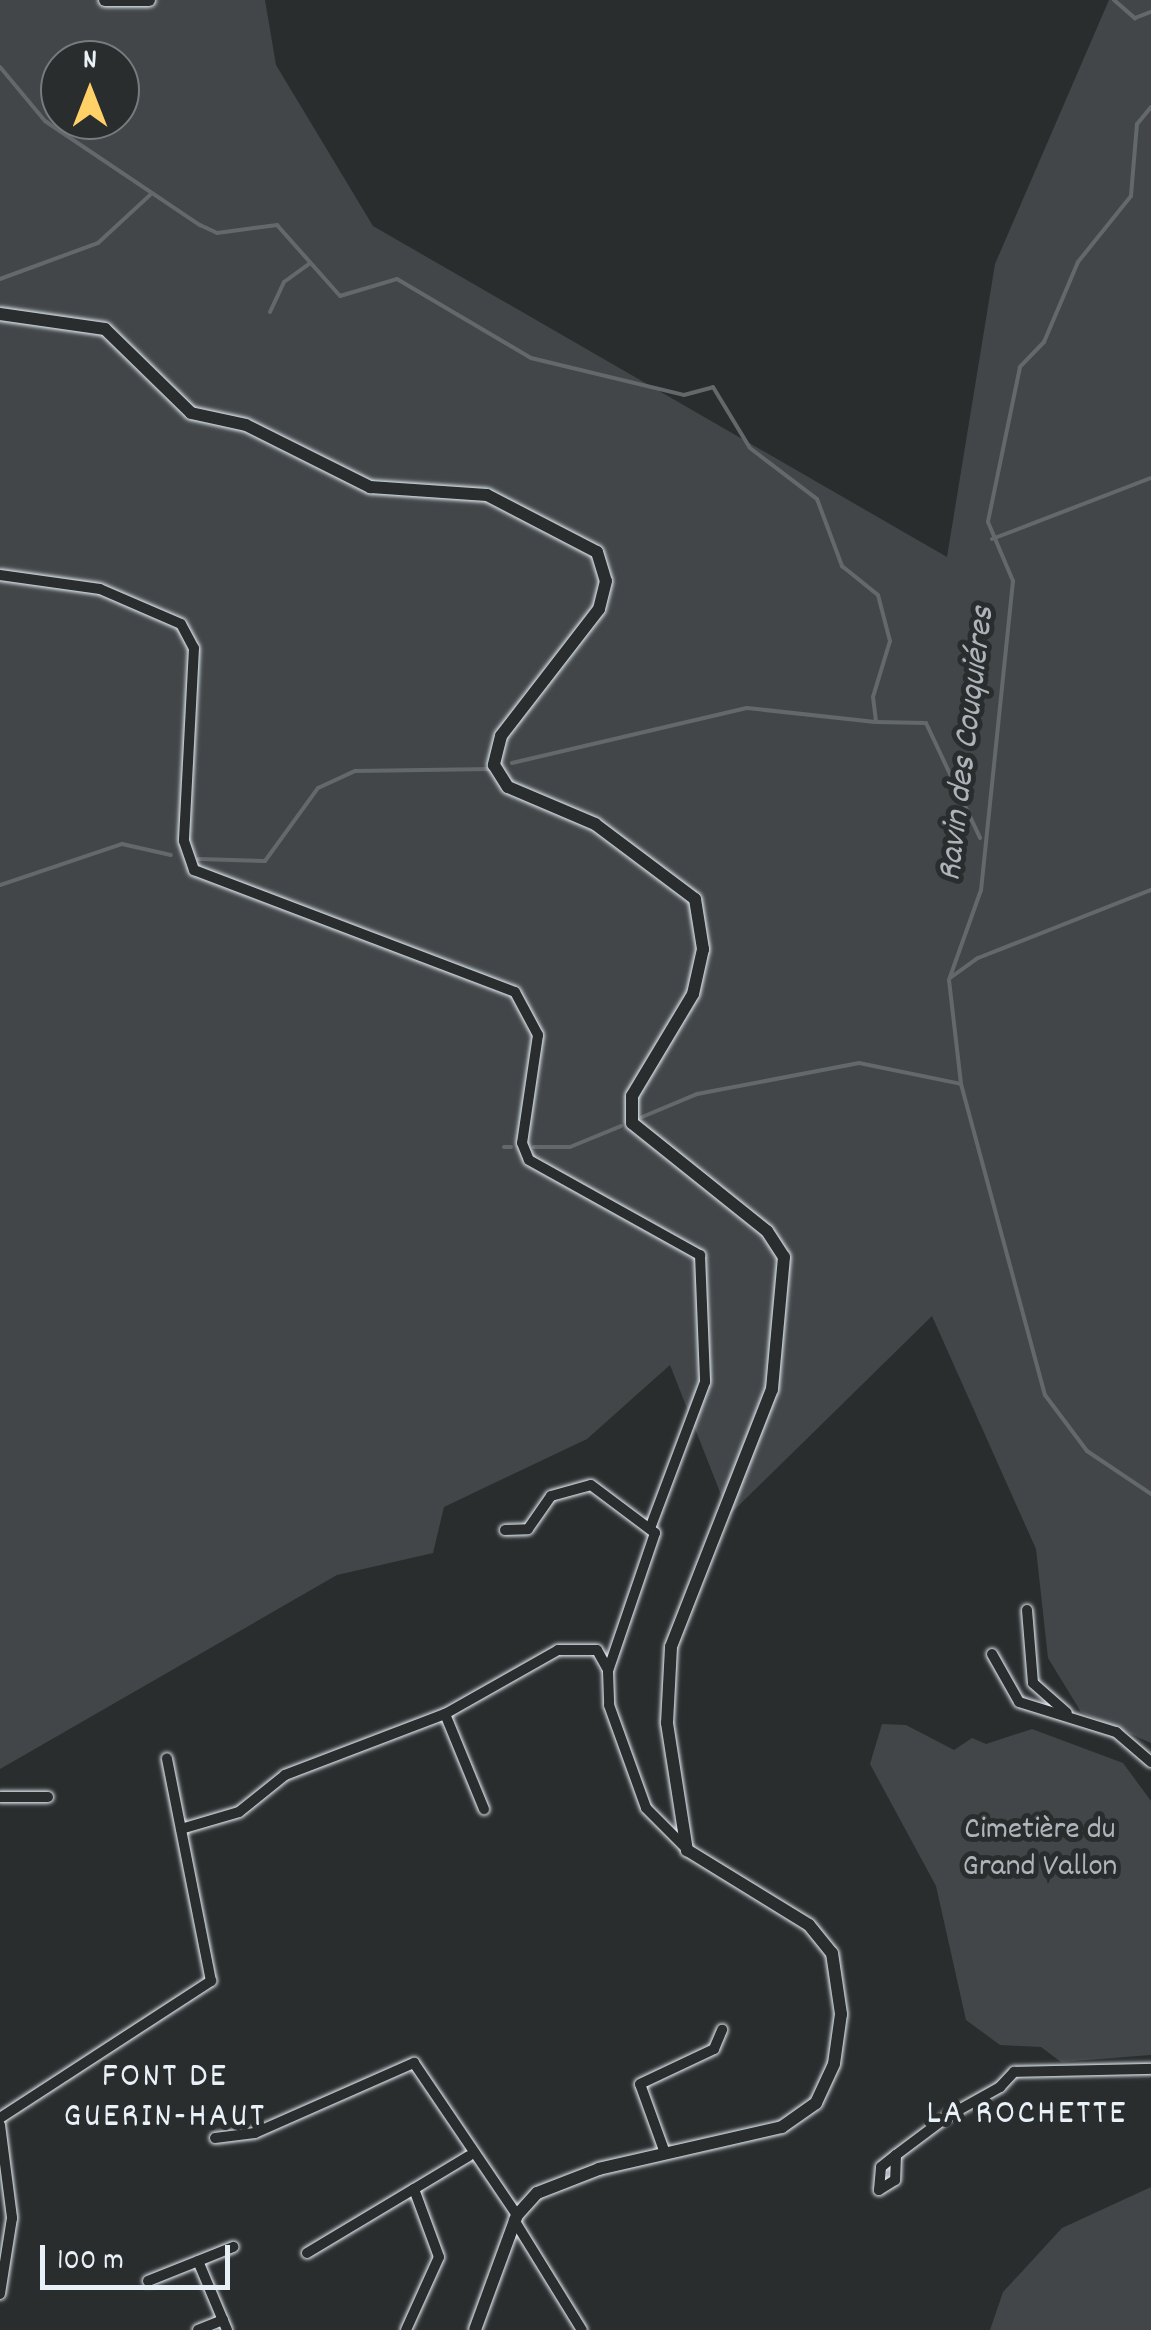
<!DOCTYPE html>
<meta charset="utf-8">
<style>
body{margin:0}
#map{position:relative;width:1151px;height:2330px;overflow:hidden;background:#2a2d2e;font-family:Dekko,sans-serif}
div>[style]{position:absolute}
.green>*{inset:0;background:#424648}
.stream>*{height:4px;margin:-2px;padding:0 2px;transform-origin:2px;border-radius:2px;background:#63686b}
.roads{filter:drop-shadow(0 0 2px #e8f1f8) drop-shadow(0 0 2px #e8f1f8)}
.minor>*{height:10px;margin:-5px;padding:0 5px;transform-origin:5px;border-radius:5px;background:#2a2d2e}
.tertiary>*{height:12px;margin:-6px;padding:0 6px;transform-origin:6px;border-radius:6px;background:#2a2d2e}
span{translate:-50% -50%;white-space:nowrap;text-align:center;line-height:1.15;-webkit-text-stroke:10px #2a2d2e;paint-order:stroke}
.park-label{font-size:32px;color:#aeb5ba}
.water-label{font-size:35px;color:#acb3b9;font-style:italic}
.neighbourhood-label{font-size:35px;color:#e8f1f8;letter-spacing:2.5px}
.north{position:absolute;left:40px;top:40px;width:100px;height:100px;box-sizing:border-box;background:#2a2d2e;border:2px solid #767b7f;border-radius:50%;rotate:0deg;font-size:28px;font-weight:700;line-height:40px;text-align:center;color:#e8f1f8}
.north::after{content:'';display:block;margin:auto;width:35px;height:45px;background:#ffd166;clip-path:polygon(50% 0,100% 100%,50% 72%,0 100%)}
.scale{position:absolute;left:40px;top:2245px;width:190px;height:45px;box-sizing:border-box;border:5px solid #e8f1f8;border-top:0;padding-left:12px;font-size:30px;line-height:35px;white-space:nowrap;color:#e8f1f8;-webkit-text-stroke:8px #2a2d2e;paint-order:stroke}
</style>
<div id="map">
<div class="green">
<i style="clip-path:polygon(evenodd,0 0,265px 0,276px 65px,373px 226px,947px 557px,995px 264px,1109px 0,1151px 0,1151px 1743px,1081px 1712px,1048px 1658px,1036px 1549px,932px 1316px,729px 1515px,670px 1365px,587px 1439px,444px 1507px,433px 1553px,337px 1575px,0 1769px,0 0,60px 60px,120px 60px,120px 120px,60px 120px,60px 60px)"></i>
<i style="clip-path:polygon(882px 1724px,906px 1725px,954px 1750px,972px 1738px,986px 1744px,1032px 1729px,1123px 1763px,1151px 1801px,1151px 2055px,1061px 2062px,1041px 2047px,1000px 2045px,966px 2020px,936px 1886px,870px 1764px)"></i>
<i style="clip-path:polygon(1151px 2187px,1151px 2330px,990px 2330px,1003px 2292px,1062px 2228px)"></i>
</div>
<div class="stream">
<i style="left:1114px;top:0;width:28px;rotate:41deg"></i>
<i style="left:1135px;top:18px;width:17px;rotate:-21deg"></i>
<i style="left:0;top:67px;width:70px;rotate:50.2deg"></i>
<i style="left:45px;top:121px;width:187px;rotate:33.9deg"></i>
<i style="left:200px;top:225px;width:19px;rotate:25deg"></i>
<i style="left:217px;top:233px;width:61px;rotate:-7.6deg"></i>
<i style="left:277px;top:225px;width:95px;rotate:48.4deg"></i>
<i style="left:340px;top:296px;width:59px;rotate:-16.6deg"></i>
<i style="left:397px;top:279px;width:156px;rotate:30.5deg"></i>
<i style="left:531px;top:358px;width:157px;rotate:13.6deg"></i>
<i style="left:684px;top:395px;width:30px;rotate:-15deg"></i>
<i style="left:713px;top:387px;width:71px;rotate:58.8deg"></i>
<i style="left:750px;top:448px;width:84px;rotate:37.3deg"></i>
<i style="left:817px;top:499px;width:72px;rotate:69.5deg"></i>
<i style="left:842px;top:566px;width:46px;rotate:38.9deg"></i>
<i style="left:878px;top:595px;width:48px;rotate:75.4deg"></i>
<i style="left:890px;top:641px;width:59px;rotate:106.9deg"></i>
<i style="left:873px;top:697px;width:25px;rotate:83deg"></i>
<i style="left:876px;top:722px;width:50px;rotate:1.1deg"></i>
<i style="left:926px;top:723px;width:127px;rotate:64.8deg"></i>
<i style="left:1151px;top:107px;width:22px;rotate:129deg"></i>
<i style="left:1137px;top:124px;width:72px;rotate:94.8deg"></i>
<i style="left:1131px;top:196px;width:85px;rotate:128.8deg"></i>
<i style="left:1078px;top:262px;width:87px;rotate:113deg"></i>
<i style="left:1044px;top:342px;width:35px;rotate:134deg"></i>
<i style="left:1020px;top:367px;width:158px;rotate:101.7deg"></i>
<i style="left:988px;top:522px;width:64px;rotate:67deg"></i>
<i style="left:1013px;top:581px;width:311px;rotate:95.9deg"></i>
<i style="left:981px;top:890px;width:96px;rotate:109.6deg"></i>
<i style="left:949px;top:980px;width:105px;rotate:83.4deg"></i>
<i style="left:961px;top:1084px;width:322px;rotate:74.9deg"></i>
<i style="left:1045px;top:1395px;width:70px;rotate:53.1deg"></i>
<i style="left:1087px;top:1451px;width:77px;rotate:33.9deg"></i>
<i style="left:0;top:279px;width:104px;rotate:-20.2deg"></i>
<i style="left:98px;top:243px;width:71px;rotate:-42.7deg"></i>
<i style="left:270px;top:312px;width:33px;rotate:-65deg"></i>
<i style="left:284px;top:282px;width:31px;rotate:-36deg"></i>
<i style="left:992px;top:539px;width:170px;rotate:-21deg"></i>
<i style="left:512px;top:763px;width:241px;rotate:-13.2deg"></i>
<i style="left:747px;top:708px;width:129px;rotate:6.2deg"></i>
<i style="left:199px;top:859px;width:66px;rotate:1.7deg"></i>
<i style="left:265px;top:861px;width:90px;rotate:-54deg"></i>
<i style="left:318px;top:788px;width:41px;rotate:-24.7deg"></i>
<i style="left:355px;top:771px;width:137px;rotate:-0.8deg"></i>
<i style="left:0;top:885px;width:129px;rotate:-18.6deg"></i>
<i style="left:122px;top:844px;width:50px;rotate:12.7deg"></i>
<i style="left:950px;top:978px;width:34px;rotate:-36deg"></i>
<i style="left:978px;top:958px;width:186px;rotate:-21.5deg"></i>
<i style="left:642px;top:1117px;width:60px;rotate:-22.7deg"></i>
<i style="left:697px;top:1094px;width:165px;rotate:-10.8deg"></i>
<i style="left:859px;top:1063px;width:104px;rotate:11.6deg"></i>
<i style="left:504px;top:1147px;width:7px"></i>
<i style="left:534px;top:1147px;width:36px"></i>
<i style="left:570px;top:1147px;width:55px;rotate:-22.4deg"></i>
</div>
<div class="roads">
<div class="minor">
<i style="left:0;top:575px;width:101px;rotate:8deg"></i>
<i style="left:100px;top:589px;width:88px;rotate:23.4deg"></i>
<i style="left:181px;top:624px;width:27px;rotate:62deg"></i>
<i style="left:194px;top:648px;width:193px;rotate:93deg"></i>
<i style="left:184px;top:841px;width:31px;rotate:71deg"></i>
<i style="left:194px;top:870px;width:343px;rotate:20.8deg"></i>
<i style="left:515px;top:992px;width:49px;rotate:61.9deg"></i>
<i style="left:538px;top:1035px;width:109px;rotate:98.4deg"></i>
<i style="left:522px;top:1143px;width:18px;rotate:68deg"></i>
<i style="left:529px;top:1160px;width:196px;rotate:29.1deg"></i>
<i style="left:700px;top:1255px;width:127px;rotate:87.7deg"></i>
<i style="left:705px;top:1382px;width:154px;rotate:110.6deg"></i>
<i style="left:505px;top:1530px;width:23px;rotate:-2deg"></i>
<i style="left:528px;top:1529px;width:40px;rotate:-55.1deg"></i>
<i style="left:551px;top:1496px;width:41px;rotate:-15.4deg"></i>
<i style="left:591px;top:1485px;width:80px;rotate:36.9deg"></i>
<i style="left:655px;top:1533px;width:146px;rotate:108.8deg"></i>
<i style="left:608px;top:1671px;width:34px;rotate:88deg"></i>
<i style="left:609px;top:1705px;width:109px;rotate:70.2deg"></i>
<i style="left:646px;top:1808px;width:54px;rotate:45deg"></i>
<i style="left:1027px;top:1610px;width:73px;rotate:85.3deg"></i>
<i style="left:1033px;top:1683px;width:45px;rotate:41.4deg"></i>
<i style="left:992px;top:1654px;width:55px;rotate:60.6deg"></i>
<i style="left:1019px;top:1702px;width:102px;rotate:17.2deg"></i>
<i style="left:1116px;top:1732px;width:46px;rotate:40.6deg"></i>
<i style="left:445px;top:1714px;width:103px;rotate:67.7deg"></i>
<i style="left:0;top:1797px;width:48px"></i>
<i style="left:181px;top:1829px;width:60px;rotate:-16.3deg"></i>
<i style="left:239px;top:1812px;width:59px;rotate:-38.8deg"></i>
<i style="left:285px;top:1775px;width:171px;rotate:-20.9deg"></i>
<i style="left:445px;top:1714px;width:130px;rotate:-29.5deg"></i>
<i style="left:558px;top:1650px;width:39px"></i>
<i style="left:597px;top:1650px;width:23px;rotate:61deg"></i>
<i style="left:0;top:2118px;width:252px;rotate:-33deg"></i>
<i style="left:211px;top:1981px;width:227px;rotate:-101.2deg"></i>
<i style="left:0;top:2125px;width:94px;rotate:82.6deg"></i>
<i style="left:12px;top:2218px;width:77px;rotate:99deg"></i>
<i style="left:215px;top:2138px;width:40px;rotate:-7.1deg"></i>
<i style="left:255px;top:2133px;width:174px;rotate:-23.8deg"></i>
<i style="left:414px;top:2063px;width:184px;rotate:55.9deg"></i>
<i style="left:665px;top:2153px;width:73px;rotate:-109.9deg"></i>
<i style="left:640px;top:2084px;width:82px;rotate:-25.3deg"></i>
<i style="left:714px;top:2049px;width:21px;rotate:-67deg"></i>
<i style="left:896px;top:2155px;width:25px;rotate:92deg"></i>
<i style="left:895px;top:2180px;width:19px;rotate:148deg"></i>
<i style="left:879px;top:2190px;width:23px;rotate:-85deg"></i>
<i style="left:881px;top:2167px;width:19px;rotate:-39deg"></i>
<i style="left:896px;top:2155px;width:65px;rotate:-36.9deg"></i>
<i style="left:948px;top:2116px;width:60px;rotate:-29.1deg"></i>
<i style="left:1000px;top:2087px;width:21px;rotate:-47deg"></i>
<i style="left:1014px;top:2072px;width:137px;rotate:-1.3deg"></i>
<i style="left:514px;top:2220px;width:129px;rotate:58.3deg"></i>
<i style="left:307px;top:2253px;width:125px;rotate:-30.9deg"></i>
<i style="left:198px;top:2261px;width:75px;rotate:67.2deg"></i>
<i style="left:148px;top:2281px;width:92px;rotate:-21.8deg"></i>
<i style="left:198px;top:2330px;width:27px;rotate:-22deg"></i>
<i style="left:406px;top:2330px;width:80px;rotate:-65.7deg"></i>
<i style="left:439px;top:2257px;width:72px;rotate:-110.2deg"></i>
<i style="left:414px;top:2189px;width:64px;rotate:-31deg"></i>
</div>
<div class="tertiary">
<i style="left:105px;top:0;width:44px"></i>
<i style="left:0;top:314px;width:106px;rotate:8.1deg"></i>
<i style="left:105px;top:329px;width:120px;rotate:44.3deg"></i>
<i style="left:191px;top:413px;width:56px;rotate:12.3deg"></i>
<i style="left:246px;top:425px;width:139px;rotate:26.6deg"></i>
<i style="left:370px;top:487px;width:117px;rotate:3.9deg"></i>
<i style="left:487px;top:495px;width:124px;rotate:27.4deg"></i>
<i style="left:597px;top:552px;width:30px;rotate:73deg"></i>
<i style="left:606px;top:581px;width:29px;rotate:104deg"></i>
<i style="left:599px;top:609px;width:160px;rotate:127.7deg"></i>
<i style="left:501px;top:736px;width:30px;rotate:104deg"></i>
<i style="left:494px;top:765px;width:26px;rotate:58deg"></i>
<i style="left:508px;top:787px;width:95px;rotate:23deg"></i>
<i style="left:595px;top:824px;width:125px;rotate:36.9deg"></i>
<i style="left:695px;top:899px;width:51px;rotate:80.9deg"></i>
<i style="left:703px;top:949px;width:46px;rotate:102.5deg"></i>
<i style="left:693px;top:994px;width:119px;rotate:120.9deg"></i>
<i style="left:632px;top:1096px;width:27px;rotate:90deg"></i>
<i style="left:632px;top:1123px;width:173px;rotate:38.7deg"></i>
<i style="left:767px;top:1231px;width:31px;rotate:57deg"></i>
<i style="left:784px;top:1257px;width:133px;rotate:95.2deg"></i>
<i style="left:772px;top:1389px;width:277px;rotate:111.4deg"></i>
<i style="left:671px;top:1647px;width:76px;rotate:93deg"></i>
<i style="left:667px;top:1723px;width:129px;rotate:81.1deg"></i>
<i style="left:687px;top:1850px;width:143px;rotate:31.6deg"></i>
<i style="left:809px;top:1925px;width:36px;rotate:51deg"></i>
<i style="left:832px;top:1953px;width:62px;rotate:81.6deg"></i>
<i style="left:841px;top:2014px;width:50px;rotate:98deg"></i>
<i style="left:834px;top:2064px;width:43px;rotate:114.8deg"></i>
<i style="left:816px;top:2103px;width:42px;rotate:144.8deg"></i>
<i style="left:782px;top:2127px;width:188px;rotate:167.1deg"></i>
<i style="left:599px;top:2169px;width:66px;rotate:158.8deg"></i>
<i style="left:537px;top:2193px;width:30px;rotate:132deg"></i>
<i style="left:517px;top:2215px;width:122px;rotate:110.1deg"></i>
</div>
</div>
<div class="park-label">
<span style="left:1040px;top:1850px">Cimetière du<br>Grand Vallon</span>
</div>
<div class="water-label">
<span style="left:968px;top:744px;rotate:-83deg">Ravin des Couquiéres</span>
</div>
<div class="neighbourhood-label">
<span style="left:165px;top:2098px">FONT DE<br>GUERIN-HAUT</span>
<span style="left:1027px;top:2115px">LA ROCHETTE</span>
</div>
<div class="north">N</div>
<div class="scale">100 m</div>
</div>
